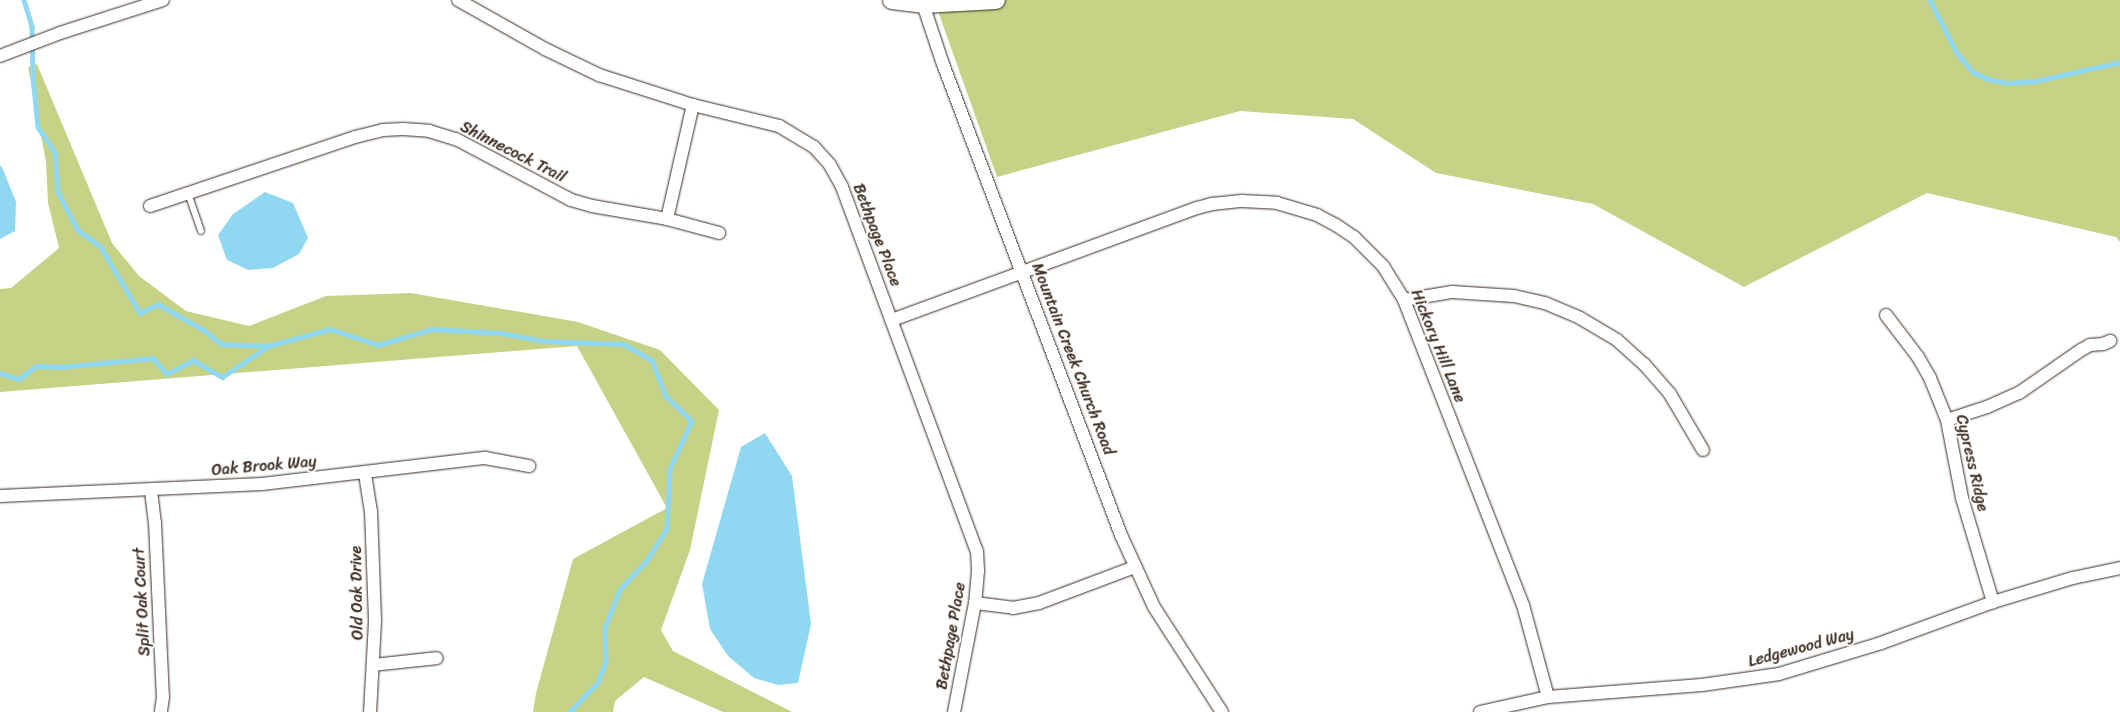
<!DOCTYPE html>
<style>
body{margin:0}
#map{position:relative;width:2120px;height:712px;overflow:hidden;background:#fff;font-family:Sriracha,sans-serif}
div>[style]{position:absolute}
.green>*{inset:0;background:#c6d387}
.water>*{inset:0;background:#90d8f1}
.stream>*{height:4.5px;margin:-2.25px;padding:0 2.25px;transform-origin:2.25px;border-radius:2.25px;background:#90d8f1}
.roads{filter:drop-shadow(0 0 1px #3b2a1e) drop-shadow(0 0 1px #3b2a1e)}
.lane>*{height:6px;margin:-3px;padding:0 3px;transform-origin:3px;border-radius:3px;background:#fff}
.street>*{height:12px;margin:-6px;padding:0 6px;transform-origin:6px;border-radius:6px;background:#fff}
.secondary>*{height:18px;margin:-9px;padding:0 9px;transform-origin:9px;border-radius:9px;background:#fff}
span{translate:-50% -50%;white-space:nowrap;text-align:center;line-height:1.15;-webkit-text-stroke:4px #fff;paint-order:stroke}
.street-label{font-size:16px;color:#3b2a1e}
</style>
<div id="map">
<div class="green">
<i style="clip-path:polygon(934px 0,2120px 0,2120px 242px,2116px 237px,1927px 193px,1744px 287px,1593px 204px,1436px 173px,1353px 119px,1240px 111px,997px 177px)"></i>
<i style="clip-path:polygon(37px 64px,112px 243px,139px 276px,186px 311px,249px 326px,326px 296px,411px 293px,578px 322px,660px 350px,719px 410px,690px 550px,661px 630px,673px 651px,792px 712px,723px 712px,644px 677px,615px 701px,613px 712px,533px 712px,536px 693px,573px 559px,667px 508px,577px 346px,0 392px,0 289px,11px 288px,59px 248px,48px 203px,46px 162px,28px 67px)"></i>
</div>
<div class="water">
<i style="clip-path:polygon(0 166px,2px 167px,16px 202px,15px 231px,0 239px)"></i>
<i style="clip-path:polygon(265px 192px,293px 203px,308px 238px,299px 254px,273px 268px,248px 270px,227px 260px,218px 235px,233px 214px)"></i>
<i style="clip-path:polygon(765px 433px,792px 476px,811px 624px,798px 683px,778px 685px,754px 678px,728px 656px,710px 629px,702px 584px,741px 447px)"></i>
</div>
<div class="stream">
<i style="left:24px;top:0;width:28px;rotate:73deg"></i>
<i style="left:32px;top:27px;width:50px;rotate:88.9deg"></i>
<i style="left:33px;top:77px;width:50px;rotate:84.3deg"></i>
<i style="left:38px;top:127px;width:30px;rotate:56deg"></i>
<i style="left:55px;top:152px;width:40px;rotate:85.7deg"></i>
<i style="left:58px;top:192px;width:43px;rotate:62.2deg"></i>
<i style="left:78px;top:230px;width:29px;rotate:36deg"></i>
<i style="left:101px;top:247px;width:77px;rotate:59.4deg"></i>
<i style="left:140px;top:313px;width:20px;rotate:-27deg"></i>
<i style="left:158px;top:304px;width:53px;rotate:29.5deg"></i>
<i style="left:204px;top:330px;width:22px;rotate:39deg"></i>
<i style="left:221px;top:344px;width:47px;rotate:2.4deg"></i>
<i style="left:268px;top:346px;width:64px;rotate:-15.3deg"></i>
<i style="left:330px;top:329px;width:51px;rotate:18.4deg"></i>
<i style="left:378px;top:345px;width:56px;rotate:-16.5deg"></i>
<i style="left:432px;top:329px;width:69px;rotate:3.3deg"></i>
<i style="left:501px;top:333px;width:44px;rotate:10.5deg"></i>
<i style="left:544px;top:341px;width:80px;rotate:2.1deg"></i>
<i style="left:624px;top:344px;width:32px;rotate:30deg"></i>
<i style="left:652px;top:360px;width:39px;rotate:69deg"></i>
<i style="left:666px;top:396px;width:36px;rotate:44deg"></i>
<i style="left:692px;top:421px;width:53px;rotate:114.6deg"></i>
<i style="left:670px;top:469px;width:60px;rotate:92.9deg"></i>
<i style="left:667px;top:529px;width:39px;rotate:122deg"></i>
<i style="left:646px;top:562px;width:38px;rotate:133deg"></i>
<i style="left:620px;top:590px;width:41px;rotate:111.5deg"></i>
<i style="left:605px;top:628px;width:34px;rotate:88deg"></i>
<i style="left:606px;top:662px;width:22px;rotate:111deg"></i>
<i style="left:598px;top:683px;width:40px;rotate:134deg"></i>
<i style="left:1930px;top:0;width:59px;rotate:63deg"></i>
<i style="left:1957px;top:53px;width:25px;rotate:50deg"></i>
<i style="left:1973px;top:72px;width:17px;rotate:25deg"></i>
<i style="left:1988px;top:79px;width:19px;rotate:12deg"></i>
<i style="left:2007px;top:83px;width:29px;rotate:-4deg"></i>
<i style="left:2036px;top:81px;width:86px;rotate:-12.7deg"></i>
<i style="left:0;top:373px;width:20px;rotate:18deg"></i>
<i style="left:19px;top:379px;width:21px;rotate:-37deg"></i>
<i style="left:36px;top:366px;width:24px;rotate:2deg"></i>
<i style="left:60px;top:367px;width:93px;rotate:-5.5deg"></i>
<i style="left:153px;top:358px;width:21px;rotate:49deg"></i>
<i style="left:167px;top:374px;width:30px;rotate:-28deg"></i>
<i style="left:193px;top:360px;width:34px;rotate:30deg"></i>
<i style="left:222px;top:377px;width:54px;rotate:-33.7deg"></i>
</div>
<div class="roads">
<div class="lane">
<i style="left:188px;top:193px;width:40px;rotate:71.1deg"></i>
</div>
<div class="street">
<i style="left:458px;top:0;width:100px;rotate:29.4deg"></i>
<i style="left:545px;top:49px;width:60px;rotate:25.7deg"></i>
<i style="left:599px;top:75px;width:99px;rotate:17.7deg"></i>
<i style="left:693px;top:105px;width:89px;rotate:13.7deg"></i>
<i style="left:779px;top:126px;width:41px;rotate:31deg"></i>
<i style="left:814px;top:147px;width:24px;rotate:48deg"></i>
<i style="left:830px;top:165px;width:25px;rotate:61deg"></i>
<i style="left:842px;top:187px;width:388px;rotate:69.7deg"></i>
<i style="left:977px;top:551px;width:20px;rotate:87deg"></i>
<i style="left:978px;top:571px;width:32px;rotate:95deg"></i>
<i style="left:975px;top:603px;width:111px;rotate:100.9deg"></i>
<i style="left:923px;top:4px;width:63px;rotate:71.6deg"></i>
<i style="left:943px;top:64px;width:504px;rotate:69.3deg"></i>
<i style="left:1121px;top:535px;width:79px;rotate:65.4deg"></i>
<i style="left:1154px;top:607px;width:125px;rotate:57.1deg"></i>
<i style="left:0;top:56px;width:64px;rotate:-21deg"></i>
<i style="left:60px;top:33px;width:108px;rotate:-17.8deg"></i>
<i style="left:150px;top:206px;width:216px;rotate:-18.6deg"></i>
<i style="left:355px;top:137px;width:29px;rotate:-14deg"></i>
<i style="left:383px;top:130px;width:20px;rotate:-3deg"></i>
<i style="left:403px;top:129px;width:26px;rotate:4deg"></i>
<i style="left:429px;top:131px;width:28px;rotate:17deg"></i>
<i style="left:456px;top:139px;width:130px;rotate:27.9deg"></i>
<i style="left:571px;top:200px;width:22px;rotate:16deg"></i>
<i style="left:592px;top:206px;width:76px;rotate:9.8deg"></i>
<i style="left:667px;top:219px;width:54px;rotate:15.1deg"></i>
<i style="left:667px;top:219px;width:117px;rotate:-77.2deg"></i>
<i style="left:1404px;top:300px;width:49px;rotate:-9.5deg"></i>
<i style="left:1452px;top:292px;width:62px;rotate:3.7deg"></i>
<i style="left:1514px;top:296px;width:32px;rotate:13deg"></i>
<i style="left:1545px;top:303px;width:38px;rotate:23deg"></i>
<i style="left:1580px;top:318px;width:43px;rotate:30.7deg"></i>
<i style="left:1617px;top:340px;width:36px;rotate:42deg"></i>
<i style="left:1644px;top:364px;width:40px;rotate:49deg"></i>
<i style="left:1670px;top:394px;width:65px;rotate:59.5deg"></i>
<i style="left:1886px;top:315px;width:53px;rotate:52.7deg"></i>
<i style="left:1918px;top:357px;width:24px;rotate:60deg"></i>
<i style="left:1930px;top:378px;width:45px;rotate:68deg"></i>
<i style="left:1947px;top:420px;width:79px;rotate:79.1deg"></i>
<i style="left:1962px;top:498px;width:109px;rotate:73.4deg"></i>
<i style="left:892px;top:320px;width:325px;rotate:-20.2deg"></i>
<i style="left:1197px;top:208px;width:16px;rotate:-15deg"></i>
<i style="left:1212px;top:204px;width:30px;rotate:-6deg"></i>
<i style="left:1242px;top:201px;width:35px;rotate:3deg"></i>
<i style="left:1277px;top:203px;width:42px;rotate:16.7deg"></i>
<i style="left:1317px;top:215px;width:21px;rotate:28deg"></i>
<i style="left:1336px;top:225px;width:22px;rotate:34deg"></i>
<i style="left:1354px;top:237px;width:41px;rotate:45deg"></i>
<i style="left:1383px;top:266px;width:40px;rotate:58deg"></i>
<i style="left:1404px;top:300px;width:327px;rotate:68.7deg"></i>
<i style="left:1523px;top:605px;width:95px;rotate:74.8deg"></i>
<i style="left:1947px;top:420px;width:42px;rotate:-18deg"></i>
<i style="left:1987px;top:407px;width:35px;rotate:-24deg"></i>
<i style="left:2019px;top:393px;width:75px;rotate:-34.7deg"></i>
<i style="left:2081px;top:350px;width:10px;rotate:-29deg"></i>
<i style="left:2090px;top:345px;width:13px;rotate:-4deg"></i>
<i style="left:2103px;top:344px;width:8px;rotate:-23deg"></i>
<i style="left:365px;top:474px;width:37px;rotate:81deg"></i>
<i style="left:371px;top:511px;width:110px;rotate:87.9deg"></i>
<i style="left:375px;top:621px;width:91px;rotate:93.1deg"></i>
<i style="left:151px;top:491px;width:32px;rotate:83deg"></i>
<i style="left:155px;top:523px;width:174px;rotate:87.4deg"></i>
<i style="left:163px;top:697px;width:15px;rotate:98deg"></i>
<i style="left:0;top:496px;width:262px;rotate:-2.6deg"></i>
<i style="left:262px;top:484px;width:225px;rotate:-6.7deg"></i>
<i style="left:485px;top:458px;width:45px;rotate:10.3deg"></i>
<i style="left:975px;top:603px;width:38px;rotate:7deg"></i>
<i style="left:1013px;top:608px;width:26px;rotate:-11deg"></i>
<i style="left:1039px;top:603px;width:103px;rotate:-20.6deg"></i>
<i style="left:373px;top:665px;width:64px;rotate:-6.2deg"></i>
<i style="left:1480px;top:712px;width:70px;rotate:-12.4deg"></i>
<i style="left:1548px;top:697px;width:154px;rotate:-4.5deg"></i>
<i style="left:1702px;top:685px;width:78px;rotate:-8.1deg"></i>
<i style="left:1779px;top:674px;width:107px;rotate:-16.9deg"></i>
<i style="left:1881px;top:643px;width:119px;rotate:-20.1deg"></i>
<i style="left:1993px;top:602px;width:84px;rotate:-16.7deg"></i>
<i style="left:2073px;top:578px;width:48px;rotate:-12deg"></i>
</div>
<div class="secondary">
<i style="left:892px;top:0;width:31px;rotate:7deg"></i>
<i style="left:923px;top:4px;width:73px;rotate:-3.1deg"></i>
</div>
</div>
<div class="street-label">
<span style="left:513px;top:152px;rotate:27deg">Shinnecock Trail</span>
<span style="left:877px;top:235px;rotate:69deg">Bethpage Place</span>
<span style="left:1438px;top:346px;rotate:68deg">Hickory Hill Lane</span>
<span style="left:1073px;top:359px;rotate:69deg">Mountain Creek Church Road</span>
<span style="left:1972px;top:463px;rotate:77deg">Cypress Ridge</span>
<span style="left:264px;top:466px;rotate:-5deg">Oak Brook Way</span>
<span style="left:357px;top:593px;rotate:-91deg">Old Oak Drive</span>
<span style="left:142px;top:602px;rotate:-93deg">Split Oak Court</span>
<span style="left:951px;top:636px;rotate:-80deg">Bethpage Place</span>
<span style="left:1801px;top:648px;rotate:-15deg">Ledgewood Way</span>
</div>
</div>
